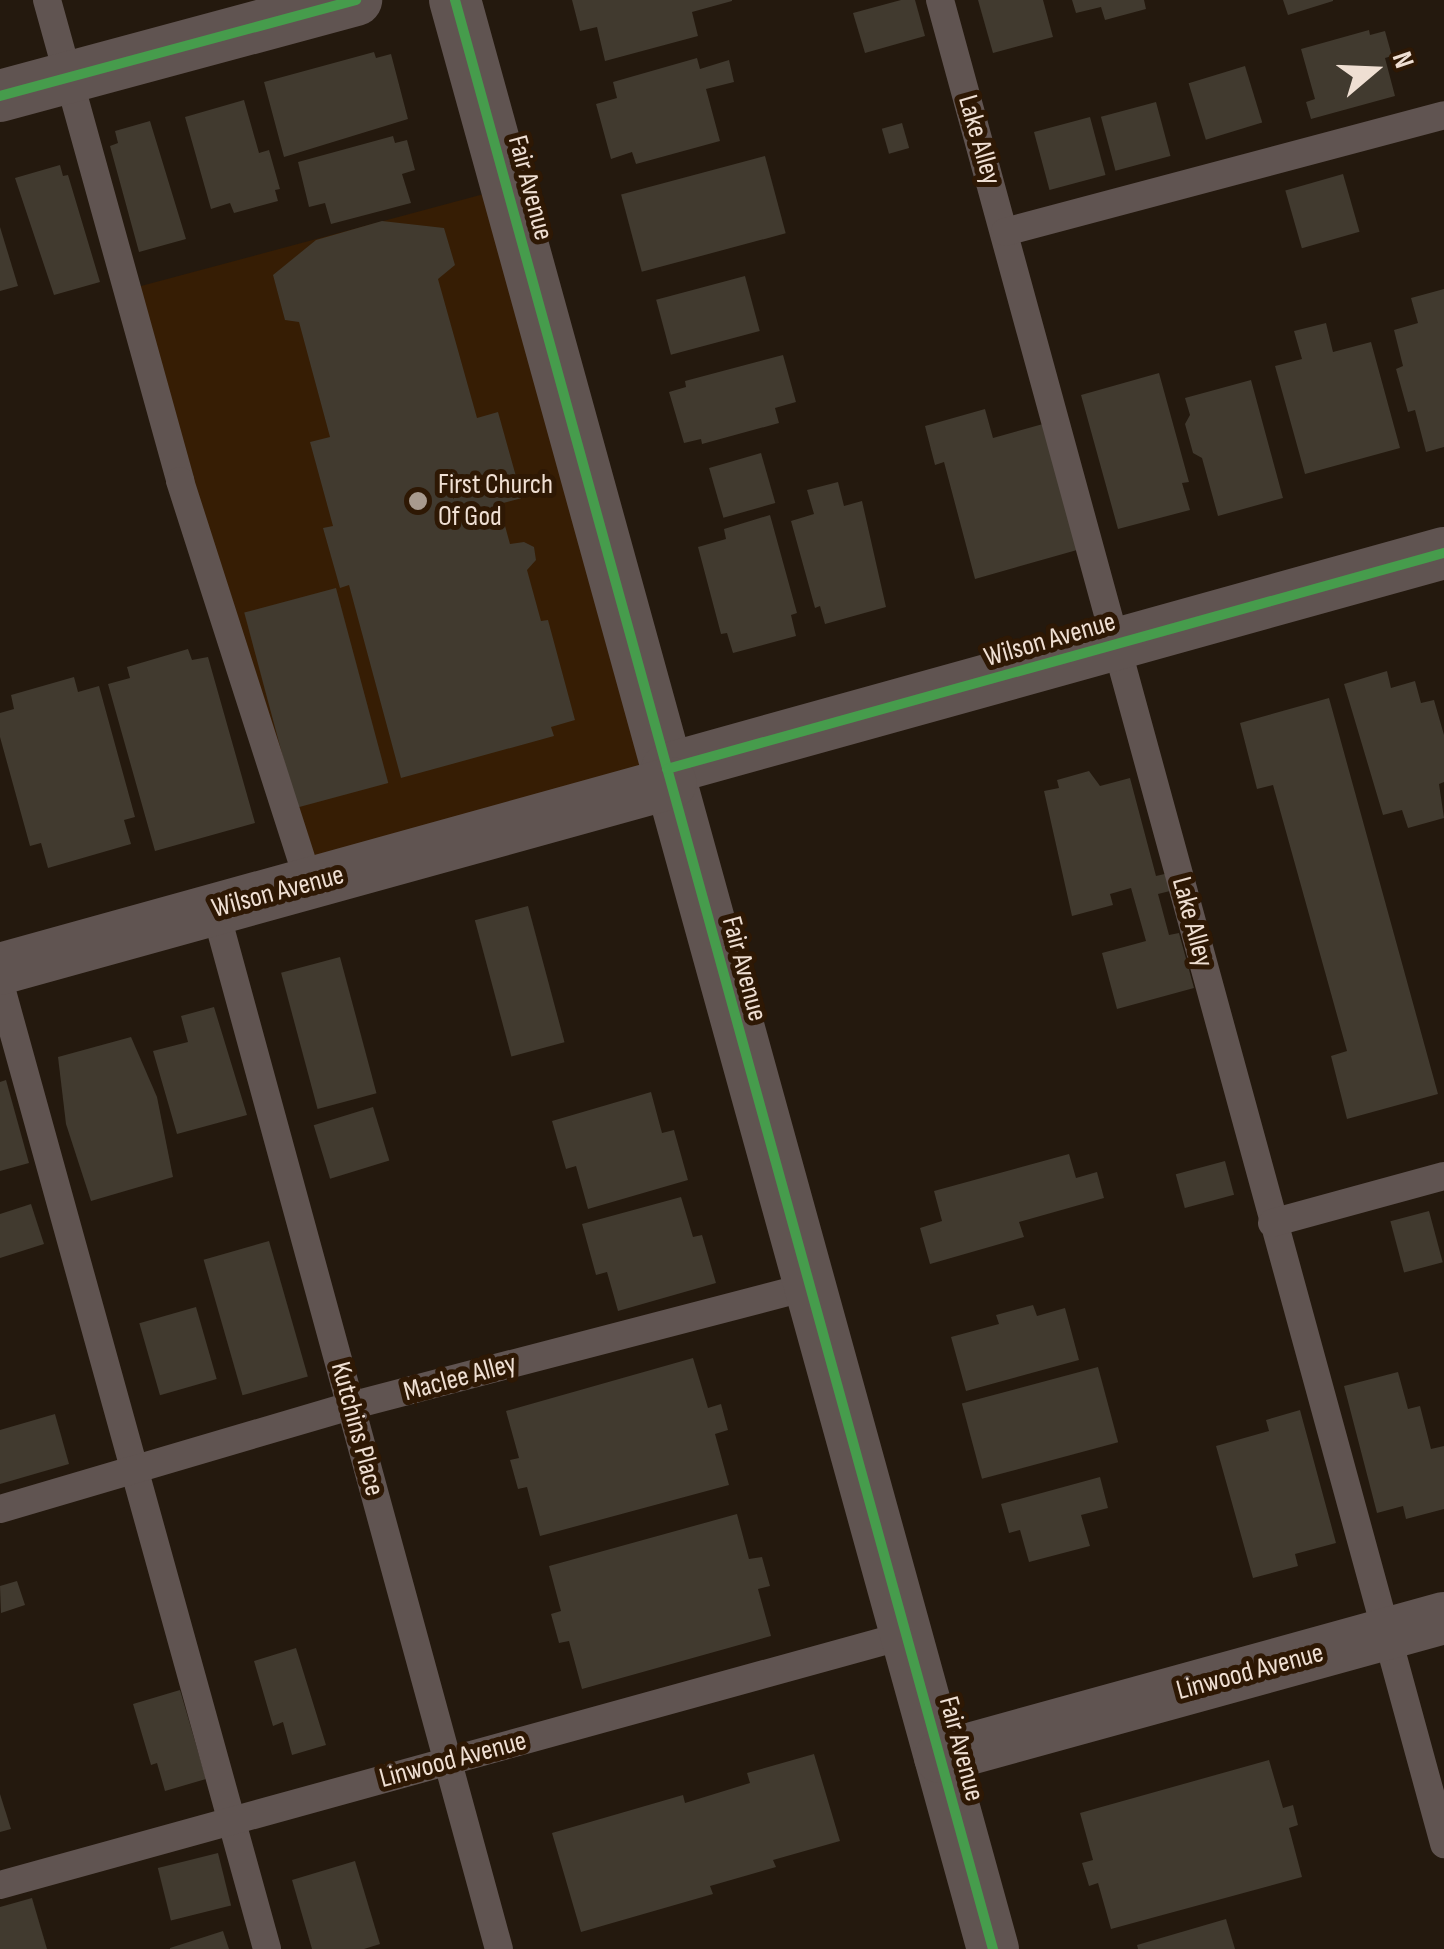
<!DOCTYPE html>
<style>
body{margin:0}
#map{position:relative;width:1444px;height:1949px;overflow:hidden;background:#24190e;font-family:"Sofia Sans Condensed",sans-serif}
div>[style]{position:absolute}
.built>*{inset:0;background:#361d04;transform-origin:0 0}
.building>*{inset:0;background:#413a2f;transform-origin:0 0}
.lane>*{height:28px;margin:-14px;padding:0 14px;transform-origin:14px;border-radius:14px;background:#605451}
.street>*{height:52px;margin:-26px;padding:0 26px;transform-origin:26px;border-radius:26px;background:#605451}
.cycleway>*{height:10px;margin:-5px;padding:0 5px;transform-origin:5px;border-radius:5px;background:#469c4c}
.dots>*{width:28px;height:28px;translate:-50% -50%;box-sizing:border-box;border:5px solid #2e1804;border-radius:50%}
span{translate:-50% -50%;white-space:nowrap;text-align:center;line-height:1.15;-webkit-text-stroke:10px #2e1804;paint-order:stroke}
.street-label{font-size:28px;color:#efdfd3}
.poi-label{font-size:28px;color:#efdfd3}
.left{translate:0 -50%;text-align:left}
.north{position:absolute;left:1324px;top:20px;width:100px;height:100px;-webkit-text-stroke:8px #2e1804;paint-order:stroke;rotate:71deg;font-size:28px;font-weight:700;line-height:40px;text-align:center;color:#efdfd3}
.north::after{content:'';display:block;margin:auto;width:35px;height:45px;background:#efdfd3;clip-path:polygon(50% 0,100% 100%,50% 72%,0 100%)}
</style>
<div id="map">
<div class="built">
<i style="left:514px;top:186px;width:621px;height:391px;rotate:75deg"></i>
</div>
<div class="building">
<i style="clip-path:polygon(572px 0,732px 0,732px 1px,692px 12px,698px 36px,605px 61px,597px 27px,580px 31px)"></i>
<i style="clip-path:polygon(901px 0,915px 0,925px 36px,865px 53px,853px 13px)"></i>
<i style="clip-path:polygon(978px 0,1043px 0,1053px 37px,993px 53px)"></i>
<i style="clip-path:polygon(1072px 0,1144px 0,1146px 9px,1105px 20px,1101px 7px,1076px 13px)"></i>
<i style="clip-path:polygon(1283px 0,1333px 0,1333px 1px,1288px 15px)"></i>
<i style="clip-path:polygon(1369px 30px,1370px 35px,1385px 31px,1392px 56px,1385px 58px,1395px 96px,1311px 119px,1306px 102px,1315px 99px,1301px 49px)"></i>
<i style="clip-path:polygon(374px 52px,376px 58px,391px 54px,408px 119px,284px 157px,264px 82px)"></i>
<i style="clip-path:polygon(697px 58px,700px 69px,729px 60px,734px 82px,706px 89px,720px 141px,636px 164px,632px 152px,611px 159px,596px 104px,617px 98px,613px 82px)"></i>
<i style="left:1245px;top:66px;width:59px;height:59px;rotate:73deg"></i>
<i style="clip-path:polygon(244px 100px,259px 153px,269px 150px,280px 189px,275px 190px,278px 201px,234px 213px,230px 203px,211px 209px,185px 117px)"></i>
<i style="left:1156px;top:102px;width:56px;height:57px;rotate:75deg"></i>
<i style="left:1090px;top:117px;width:60px;height:58px;rotate:75deg"></i>
<i style="clip-path:polygon(150px 121px,186px 239px,139px 252px,110px 146px,118px 143px,115px 131px)"></i>
<i style="left:902px;top:123px;width:26px;height:21px;rotate:74deg"></i>
<i style="clip-path:polygon(393px 136px,395px 143px,407px 140px,415px 170px,402px 174px,411px 203px,331px 224px,325px 203px,309px 207px,298px 162px)"></i>
<i style="left:765px;top:156px;width:80px;height:149px;rotate:75deg"></i>
<i style="clip-path:polygon(60px 165px,63px 176px,68px 175px,100px 282px,54px 295px,15px 178px)"></i>
<i style="left:1343px;top:174px;width:60px;height:60px;rotate:74deg"></i>
<i style="clip-path:polygon(382px 221px,444px 228px,455px 265px,438px 279px,477px 418px,498px 412px,522px 498px,499px 504px,510px 544px,524px 542px,534px 547px,536px 560px,527px 570px,541px 621px,548px 620px,575px 720px,551px 727px,554px 736px,401px 778px,349px 585px,340px 588px,323px 528px,333px 526px,310px 442px,330px 437px,299px 322px,285px 320px,273px 275px,316px 240px)"></i>
<i style="clip-path:polygon(0 227px,18px 286px,0 291px)"></i>
<i style="left:745px;top:276px;width:57px;height:92px;rotate:75deg"></i>
<i style="clip-path:polygon(1444px 289px,1444px 447px,1426px 452px,1415px 410px,1408px 412px,1396px 369px,1403px 366px,1394px 330px,1418px 323px,1411px 298px)"></i>
<i style="clip-path:polygon(1326px 323px,1333px 352px,1371px 342px,1400px 448px,1305px 474px,1275px 366px,1302px 359px,1294px 331px)"></i>
<i style="clip-path:polygon(783px 355px,796px 402px,775px 408px,779px 423px,702px 444px,701px 439px,684px 443px,669px 392px,686px 387px,685px 381px)"></i>
<i style="clip-path:polygon(1159px 373px,1189px 482px,1182px 483px,1190px 510px,1118px 529px,1081px 395px)"></i>
<i style="clip-path:polygon(1251px 380px,1283px 498px,1218px 516px,1202px 458px,1193px 453px,1185px 424px,1190px 415px,1185px 398px)"></i>
<i style="clip-path:polygon(985px 409px,993px 438px,1043px 424px,1077px 550px,975px 579px,944px 462px,935px 465px,925px 426px)"></i>
<i style="left:761px;top:453px;width:52px;height:54px;rotate:74deg"></i>
<i style="clip-path:polygon(838px 482px,844px 506px,862px 501px,886px 607px,825px 624px,820px 606px,815px 608px,791px 521px,814px 514px,807px 490px)"></i>
<i style="clip-path:polygon(770px 515px,797px 613px,791px 615px,796px 636px,733px 653px,727px 633px,721px 634px,698px 547px,726px 539px,724px 529px)"></i>
<i style="left:336px;top:588px;width:202px;height:95px;rotate:75deg"></i>
<i style="clip-path:polygon(188px 649px,192px 660px,208px 657px,255px 823px,155px 851px,108px 684px,130px 678px,127px 667px)"></i>
<i style="clip-path:polygon(1387px 671px,1391px 688px,1415px 681px,1421px 703px,1434px 700px,1444px 735px,1444px 782px,1439px 784px,1444px 818px,1408px 828px,1402px 810px,1383px 815px,1344px 684px)"></i>
<i style="clip-path:polygon(74px 677px,78px 692px,99px 686px,135px 817px,124px 820px,131px 844px,48px 868px,41px 843px,30px 846px,0 737px,0 713px,14px 709px,11px 695px)"></i>
<i style="clip-path:polygon(1329px 698px,1438px 1094px,1347px 1119px,1331px 1056px,1347px 1051px,1273px 785px,1257px 789px,1240px 723px)"></i>
<i style="clip-path:polygon(1089px 771px,1100px 786px,1130px 778px,1156px 876px,1169px 873px,1174px 890px,1158px 894px,1169px 935px,1179px 933px,1194px 988px,1117px 1009px,1102px 953px,1146px 941px,1131px 888px,1110px 894px,1113px 905px,1072px 916px,1044px 791px,1059px 788px,1057px 780px)"></i>
<i style="left:528px;top:906px;width:141px;height:55px;rotate:75deg"></i>
<i style="left:340px;top:957px;width:141px;height:61px;rotate:75deg"></i>
<i style="clip-path:polygon(214px 1007px,247px 1115px,177px 1134px,153px 1051px,188px 1042px,181px 1016px)"></i>
<i style="clip-path:polygon(131px 1037px,157px 1097px,173px 1177px,91px 1201px,66px 1124px,58px 1057px)"></i>
<i style="clip-path:polygon(6px 1080px,29px 1163px,0 1171px,0 1082px)"></i>
<i style="clip-path:polygon(651px 1092px,662px 1133px,674px 1130px,688px 1180px,588px 1209px,576px 1166px,566px 1169px,552px 1121px)"></i>
<i style="left:373px;top:1107px;width:56px;height:62px;rotate:73deg"></i>
<i style="clip-path:polygon(1069px 1154px,1076px 1178px,1097px 1172px,1104px 1198px,1019px 1222px,1024px 1237px,930px 1264px,920px 1228px,942px 1221px,934px 1191px)"></i>
<i style="left:1225px;top:1161px;width:35px;height:51px;rotate:75deg"></i>
<i style="clip-path:polygon(681px 1197px,693px 1237px,702px 1235px,716px 1283px,618px 1311px,607px 1272px,596px 1275px,582px 1224px)"></i>
<i style="clip-path:polygon(31px 1204px,44px 1244px,0 1258px,0 1214px)"></i>
<i style="left:1429px;top:1211px;width:53px;height:40px;rotate:75deg"></i>
<i style="left:269px;top:1241px;width:141px;height:68px;rotate:74deg"></i>
<i style="clip-path:polygon(1033px 1305px,1037px 1316px,1065px 1308px,1079px 1360px,966px 1391px,951px 1337px,999px 1324px,996px 1315px)"></i>
<i style="left:196px;top:1307px;width:75px;height:59px;rotate:74deg"></i>
<i style="clip-path:polygon(693px 1358px,708px 1408px,721px 1404px,728px 1430px,715px 1434px,729px 1485px,540px 1536px,527px 1487px,518px 1489px,510px 1460px,519px 1458px,506px 1411px)"></i>
<i style="left:1098px;top:1367px;width:78px;height:141px;rotate:75deg"></i>
<i style="clip-path:polygon(1398px 1372px,1408px 1409px,1420px 1406px,1431px 1449px,1444px 1446px,1444px 1509px,1406px 1519px,1403px 1506px,1377px 1513px,1344px 1386px)"></i>
<i style="clip-path:polygon(1300px 1410px,1336px 1543px,1295px 1554px,1298px 1566px,1253px 1578px,1216px 1446px,1269px 1431px,1266px 1420px)"></i>
<i style="clip-path:polygon(55px 1414px,69px 1464px,0 1484px,0 1430px)"></i>
<i style="clip-path:polygon(1100px 1477px,1108px 1508px,1081px 1515px,1090px 1546px,1029px 1562px,1020px 1530px,1009px 1533px,1001px 1504px)"></i>
<i style="clip-path:polygon(737px 1514px,749px 1559px,762px 1557px,770px 1586px,758px 1589px,771px 1636px,582px 1689px,569px 1641px,559px 1643px,551px 1614px,561px 1611px,549px 1566px)"></i>
<i style="clip-path:polygon(17px 1581px,25px 1605px,1px 1613px,0 1586px)"></i>
<i style="clip-path:polygon(296px 1648px,326px 1745px,292px 1755px,283px 1722px,273px 1726px,254px 1661px)"></i>
<i style="clip-path:polygon(180px 1690px,206px 1779px,165px 1791px,157px 1763px,151px 1765px,133px 1704px)"></i>
<i style="clip-path:polygon(814px 1754px,840px 1841px,773px 1860px,776px 1867px,710px 1886px,713px 1894px,581px 1932px,552px 1833px,683px 1795px,685px 1803px,750px 1783px,747px 1773px)"></i>
<i style="clip-path:polygon(1269px 1760px,1283px 1808px,1293px 1805px,1298px 1825px,1289px 1828px,1302px 1877px,1111px 1929px,1098px 1883px,1089px 1886px,1082px 1863px,1093px 1860px,1080px 1813px)"></i>
<i style="clip-path:polygon(0 1794px,11px 1829px,0 1832px)"></i>
<i style="left:218px;top:1853px;width:54px;height:62px;rotate:76deg"></i>
<i style="clip-path:polygon(355px 1861px,380px 1944px,364px 1949px,312px 1949px,292px 1880px)"></i>
<i style="clip-path:polygon(32px 1898px,47px 1949px,0 1949px,0 1907px)"></i>
<i style="clip-path:polygon(1226px 1919px,1235px 1949px,1138px 1949px,1137px 1945px)"></i>
<i style="clip-path:polygon(223px 1931px,229px 1949px,170px 1949px,170px 1948px)"></i>
</div>
<div class="lane">
<i style="left:47px;top:0;width:499px;rotate:74.5deg"></i>
<i style="left:180px;top:481px;width:422px;rotate:72.2deg"></i>
<i style="left:940px;top:0;width:1912px;rotate:74.71deg"></i>
<i style="left:1005px;top:232px;width:454px;rotate:-14.9deg"></i>
<i style="left:215px;top:909px;width:1078px;rotate:74.73deg"></i>
<i style="left:0;top:984px;width:1001px;rotate:74.53deg"></i>
<i style="left:1272px;top:1223px;width:178px;rotate:-15.3deg"></i>
<i style="left:0;top:1509px;width:365px;rotate:-16.4deg"></i>
<i style="left:350px;top:1406px;width:472px;rotate:-14.6deg"></i>
<i style="left:0;top:1885px;width:940px;rotate:-15.43deg"></i>
</div>
<div class="street">
<i style="left:455px;top:0;width:2022px;rotate:74.57deg"></i>
<i style="left:0;top:96px;width:369px;rotate:-15.1deg"></i>
<i style="left:667px;top:769px;width:806px;rotate:-15.54deg"></i>
<i style="left:0;top:969px;width:696px;rotate:-15.49deg"></i>
<i style="left:940px;top:1757px;width:523px;rotate:-15.42deg"></i>
</div>
<div class="cycleway">
<i style="left:455px;top:0;width:2022px;rotate:74.57deg"></i>
<i style="left:0;top:96px;width:369px;rotate:-15.1deg"></i>
<i style="left:667px;top:769px;width:806px;rotate:-15.54deg"></i>
</div>
<div class="dots">
<i style="left:418px;top:501px;background:#a89a8e"></i>
</div>
<div class="street-label">
<span style="left:979px;top:140px;rotate:74deg">Lake Alley</span>
<span style="left:530px;top:188px;rotate:75deg">Fair Avenue</span>
<span style="left:1050px;top:640px;rotate:-16deg">Wilson Avenue</span>
<span style="left:278px;top:892px;rotate:-15deg">Wilson Avenue</span>
<span style="left:1192px;top:922px;rotate:75deg">Lake Alley</span>
<span style="left:744px;top:969px;rotate:75deg">Fair Avenue</span>
<span style="left:460px;top:1378px;rotate:-15deg">Maclee Alley</span>
<span style="left:357px;top:1429px;rotate:75deg">Kutchins Place</span>
<span style="left:1250px;top:1672px;rotate:-15deg">Linwood Avenue</span>
<span style="left:961px;top:1749px;rotate:75deg">Fair Avenue</span>
<span style="left:453px;top:1760px;rotate:-15deg">Linwood Avenue</span>
</div>
<div class="poi-label">
<span class="left" style="left:438px;top:501px">First Church<br>Of God</span>
</div>
<div class="north">N</div>
</div>
